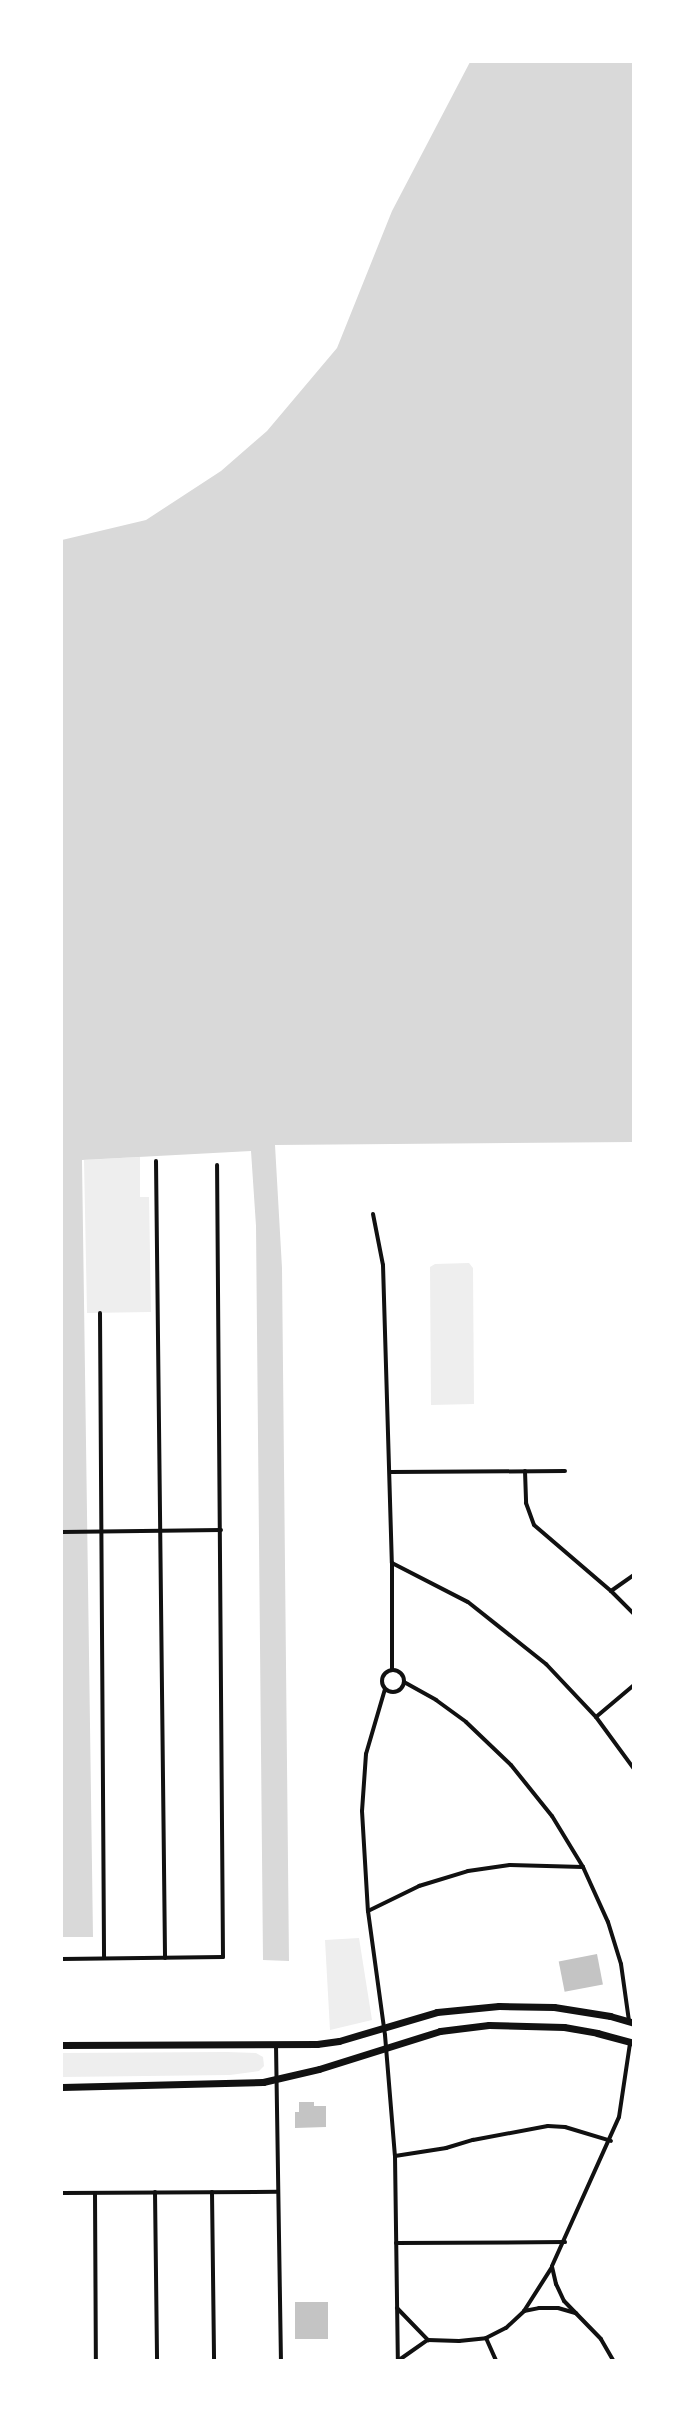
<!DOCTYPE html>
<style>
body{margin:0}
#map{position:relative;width:695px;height:2422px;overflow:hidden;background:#fff;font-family:Raleway,sans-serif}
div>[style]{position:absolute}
.green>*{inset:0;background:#eee}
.water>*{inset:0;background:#d9d9d9}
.building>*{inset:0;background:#c4c4c4;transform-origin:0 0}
.minor>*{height:4px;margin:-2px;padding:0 2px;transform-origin:2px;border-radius:2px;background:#111}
.minor>.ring{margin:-2px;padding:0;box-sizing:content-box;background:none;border:4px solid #111;border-radius:50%}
.trunk>*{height:7px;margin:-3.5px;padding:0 3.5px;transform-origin:3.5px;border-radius:3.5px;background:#111}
span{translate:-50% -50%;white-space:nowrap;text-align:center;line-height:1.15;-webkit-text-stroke:5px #fff;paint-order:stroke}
.frame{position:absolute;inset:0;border:63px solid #fff;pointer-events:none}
</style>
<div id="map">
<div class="green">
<i style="clip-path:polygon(140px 1157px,140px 1197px,149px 1197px,151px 1312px,87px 1313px,84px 1160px)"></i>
<i style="clip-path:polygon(469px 1263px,473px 1268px,474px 1404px,431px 1405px,430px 1267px,435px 1264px)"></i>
<i style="clip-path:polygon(359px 1938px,372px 2020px,330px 2030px,325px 1940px)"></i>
<i style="clip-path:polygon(227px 2052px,256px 2053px,263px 2057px,264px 2066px,259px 2071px,230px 2075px,62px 2077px,62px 2053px)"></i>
</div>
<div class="water">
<i style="clip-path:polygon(470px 62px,633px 62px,633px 1142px,275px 1145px,282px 1268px,289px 1961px,263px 1960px,256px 1226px,251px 1151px,82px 1160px,93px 1937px,62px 1937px,62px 540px,146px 520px,221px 471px,267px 431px,337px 348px,392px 211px)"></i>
</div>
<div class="building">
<i style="left:597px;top:1954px;width:31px;height:39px;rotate:79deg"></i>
<i style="clip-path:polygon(299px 2102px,314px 2102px,314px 2106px,326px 2106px,326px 2127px,295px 2128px,295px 2112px,299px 2112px)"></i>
<i style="left:295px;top:2302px;width:33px;height:37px"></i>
</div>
<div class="minor">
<i style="left:156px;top:1161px;width:797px;rotate:89.35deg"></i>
<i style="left:373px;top:1214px;width:52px;rotate:78.9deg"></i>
<i style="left:383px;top:1265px;width:298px;rotate:88.3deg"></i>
<i style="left:392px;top:1563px;width:106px;rotate:90deg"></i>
<i style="left:100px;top:1313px;width:645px;rotate:89.64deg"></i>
<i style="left:525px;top:1471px;width:32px;rotate:88deg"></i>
<i style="left:526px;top:1503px;width:23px;rotate:70deg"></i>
<i style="left:534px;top:1525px;width:101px;rotate:40.6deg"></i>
<i style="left:611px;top:1591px;width:33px;rotate:45deg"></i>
<i style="left:390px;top:1472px;width:175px;rotate:-0.3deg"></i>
<i style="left:62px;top:1532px;width:159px;rotate:-0.7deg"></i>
<i style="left:392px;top:1563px;width:85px;rotate:27.2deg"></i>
<i style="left:468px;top:1602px;width:100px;rotate:38.5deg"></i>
<i style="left:546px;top:1664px;width:73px;rotate:46.7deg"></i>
<i style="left:596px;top:1717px;width:64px;rotate:53.8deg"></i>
<i style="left:611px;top:1591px;width:28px;rotate:-35deg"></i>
<i class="ring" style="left:382px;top:1670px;width:18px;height:18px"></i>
<i style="left:404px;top:1682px;width:37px;rotate:29deg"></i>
<i style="left:436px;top:1700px;width:37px;rotate:36deg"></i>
<i style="left:466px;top:1722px;width:62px;rotate:43.7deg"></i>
<i style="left:511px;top:1765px;width:65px;rotate:51.2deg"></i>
<i style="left:552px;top:1816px;width:60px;rotate:58.7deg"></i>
<i style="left:583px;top:1867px;width:60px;rotate:65.6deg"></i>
<i style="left:608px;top:1922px;width:44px;rotate:72.8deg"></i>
<i style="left:621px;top:1964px;width:58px;rotate:82deg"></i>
<i style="left:385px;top:1689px;width:68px;rotate:106.3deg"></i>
<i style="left:366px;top:1754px;width:57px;rotate:94deg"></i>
<i style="left:362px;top:1811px;width:100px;rotate:86.6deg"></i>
<i style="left:368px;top:1911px;width:125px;rotate:82.2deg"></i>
<i style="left:385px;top:2035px;width:121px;rotate:85.3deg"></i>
<i style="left:395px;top:2156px;width:204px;rotate:89.2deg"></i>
<i style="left:596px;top:1717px;width:50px;rotate:-40.1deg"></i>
<i style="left:368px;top:1911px;width:57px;rotate:-26.1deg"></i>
<i style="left:419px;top:1886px;width:51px;rotate:-17deg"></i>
<i style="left:468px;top:1871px;width:42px;rotate:-8.1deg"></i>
<i style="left:510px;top:1865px;width:73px;rotate:1.6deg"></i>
<i style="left:62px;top:1959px;width:161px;rotate:-0.7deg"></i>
<i style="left:223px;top:1957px;width:792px;rotate:-90.43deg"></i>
<i style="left:276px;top:2045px;width:315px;rotate:89.1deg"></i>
<i style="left:395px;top:2156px;width:52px;rotate:-8.9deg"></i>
<i style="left:446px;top:2148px;width:28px;rotate:-17deg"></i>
<i style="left:473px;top:2140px;width:76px;rotate:-10.6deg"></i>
<i style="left:548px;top:2126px;width:17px;rotate:3deg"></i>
<i style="left:565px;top:2127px;width:48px;rotate:16.9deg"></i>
<i style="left:155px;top:2192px;width:168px;rotate:89.3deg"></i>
<i style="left:212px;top:2192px;width:168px;rotate:89.3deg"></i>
<i style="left:62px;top:2193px;width:216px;rotate:-0.3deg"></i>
<i style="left:95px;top:2193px;width:167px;rotate:89.7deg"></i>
<i style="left:396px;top:2243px;width:169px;rotate:-0.3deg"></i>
<i style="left:397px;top:2308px;width:45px;rotate:45.9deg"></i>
<i style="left:524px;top:2311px;width:52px;rotate:-57.5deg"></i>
<i style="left:486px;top:2338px;width:24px;rotate:66deg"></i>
<i style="left:399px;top:2360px;width:35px;rotate:-35deg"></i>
<i style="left:428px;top:2340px;width:31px;rotate:2deg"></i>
<i style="left:459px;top:2341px;width:27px;rotate:-6deg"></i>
<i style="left:486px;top:2338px;width:22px;rotate:-27deg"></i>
<i style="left:506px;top:2328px;width:25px;rotate:-43deg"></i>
<i style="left:524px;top:2311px;width:15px;rotate:-11deg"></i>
<i style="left:539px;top:2308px;width:19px"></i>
<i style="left:558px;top:2308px;width:19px;rotate:16deg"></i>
<i style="left:613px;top:2360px;width:24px;rotate:-120deg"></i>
<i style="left:601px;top:2339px;width:53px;rotate:-134.2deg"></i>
<i style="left:564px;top:2301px;width:19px;rotate:-115deg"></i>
<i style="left:556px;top:2284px;width:18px;rotate:-103deg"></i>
<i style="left:552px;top:2266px;width:163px;rotate:-65.8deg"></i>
<i style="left:619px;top:2117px;width:75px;rotate:-81.5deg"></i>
</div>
<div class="trunk">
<i style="left:62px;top:2045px;width:255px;rotate:-0.2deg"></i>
<i style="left:317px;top:2044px;width:22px;rotate:-8deg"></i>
<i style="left:339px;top:2041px;width:102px;rotate:-16.5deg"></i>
<i style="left:437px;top:2012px;width:62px;rotate:-5.5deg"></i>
<i style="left:499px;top:2006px;width:55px;rotate:1deg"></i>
<i style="left:554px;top:2007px;width:57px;rotate:9.1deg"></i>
<i style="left:610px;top:2016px;width:25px;rotate:16deg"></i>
<i style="left:62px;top:2087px;width:201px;rotate:-1.4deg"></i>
<i style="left:263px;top:2082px;width:57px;rotate:-13.1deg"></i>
<i style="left:319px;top:2069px;width:127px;rotate:-17.4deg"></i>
<i style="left:440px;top:2031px;width:49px;rotate:-7deg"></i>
<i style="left:489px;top:2025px;width:75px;rotate:1.5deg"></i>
<i style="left:564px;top:2027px;width:34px;rotate:10deg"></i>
<i style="left:597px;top:2033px;width:38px;rotate:15deg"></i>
</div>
<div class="frame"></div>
</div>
